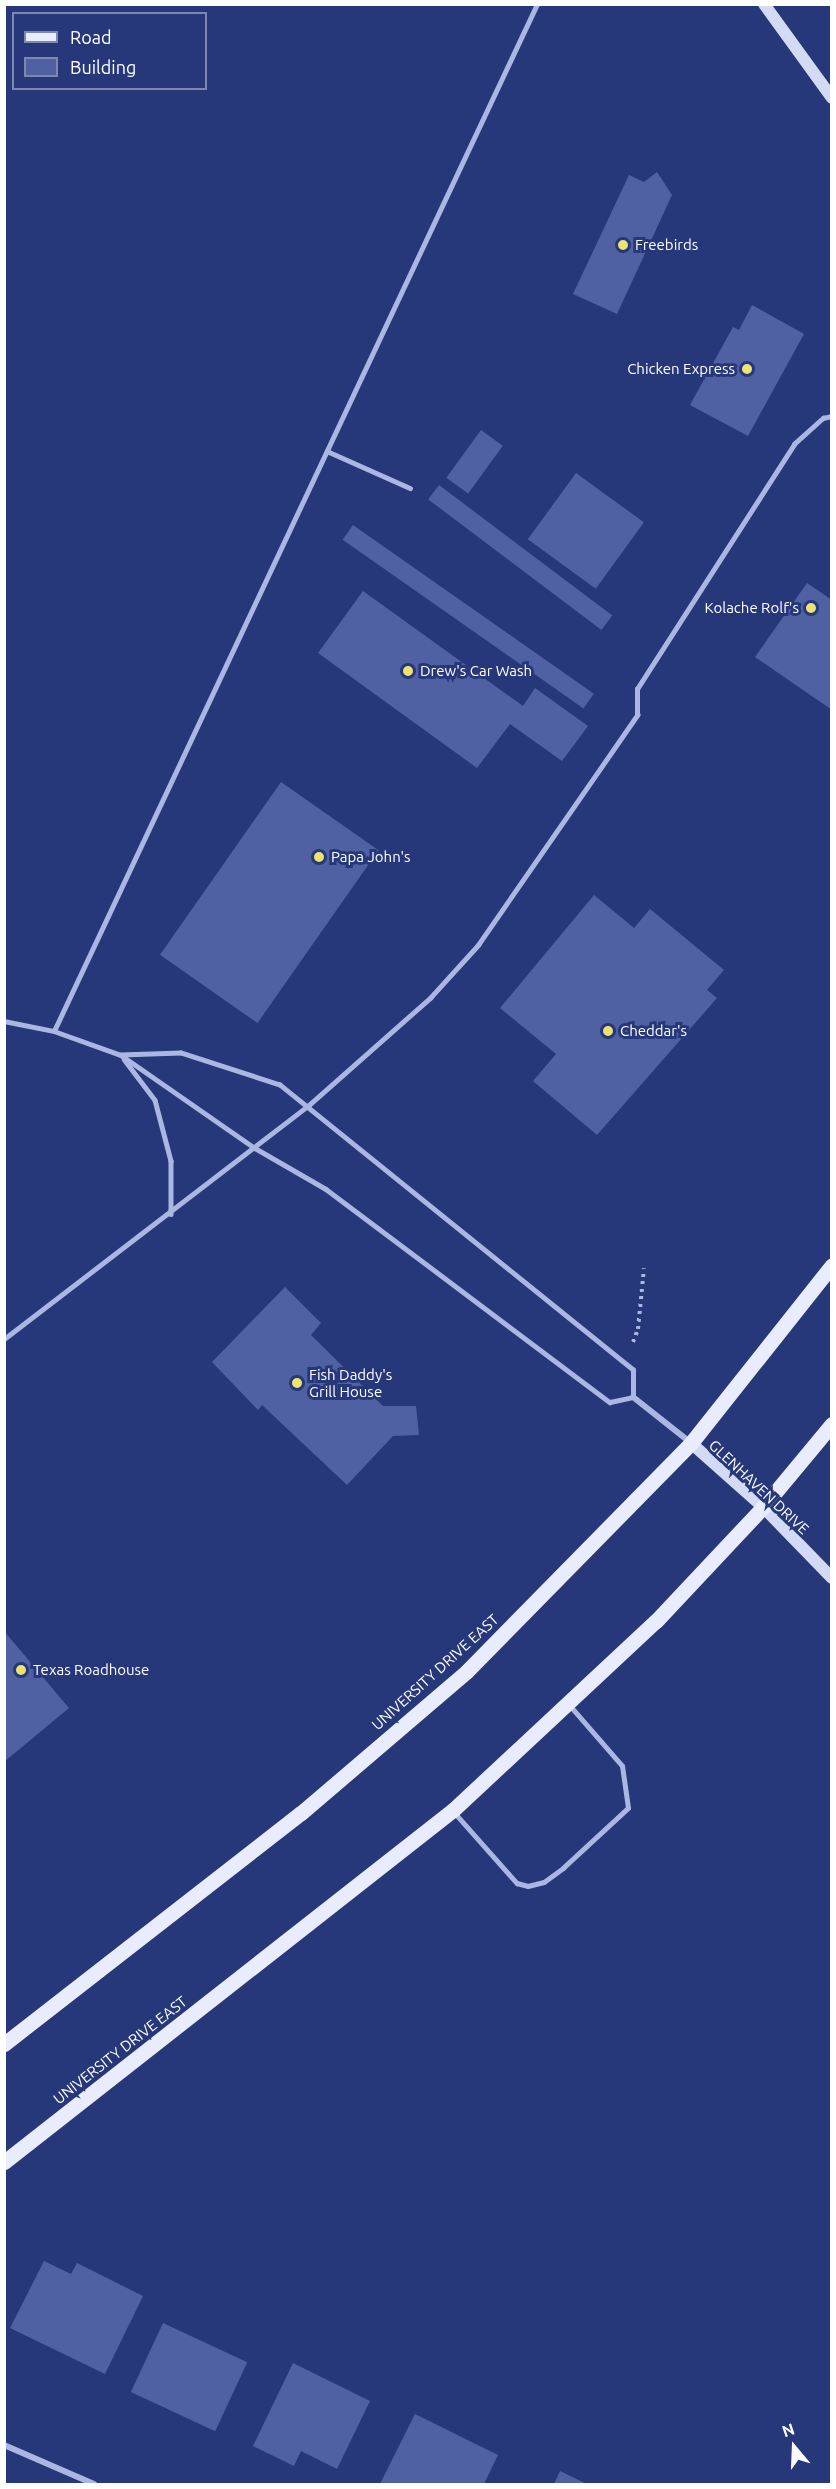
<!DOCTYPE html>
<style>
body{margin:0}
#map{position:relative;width:836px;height:2489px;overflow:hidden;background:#26387a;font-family:Ubuntu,sans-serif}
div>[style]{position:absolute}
.building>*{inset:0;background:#4f61a3;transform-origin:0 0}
.path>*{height:4px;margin-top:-2px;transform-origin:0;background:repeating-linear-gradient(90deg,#aab7e3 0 3px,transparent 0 7.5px)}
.lane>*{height:4.5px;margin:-2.25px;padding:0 2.25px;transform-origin:2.25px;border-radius:2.25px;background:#aab7e3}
.street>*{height:6px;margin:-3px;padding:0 3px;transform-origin:3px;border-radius:3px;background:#aab7e3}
.secondary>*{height:12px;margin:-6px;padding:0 6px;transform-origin:6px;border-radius:6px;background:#d3daf4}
.primary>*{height:15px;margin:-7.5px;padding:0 7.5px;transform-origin:7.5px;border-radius:7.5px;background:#e9ecfc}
.dots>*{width:16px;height:16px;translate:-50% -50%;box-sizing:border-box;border:3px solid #26387a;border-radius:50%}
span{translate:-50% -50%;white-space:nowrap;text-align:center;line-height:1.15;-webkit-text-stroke:6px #26387a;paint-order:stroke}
.poi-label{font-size:15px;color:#fff}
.left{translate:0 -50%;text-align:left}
.right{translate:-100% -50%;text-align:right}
.street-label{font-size:15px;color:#fff}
.frame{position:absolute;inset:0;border:6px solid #fff;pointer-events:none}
.legend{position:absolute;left:12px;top:12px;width:195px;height:78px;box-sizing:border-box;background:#26387a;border:2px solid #7d88af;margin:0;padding:8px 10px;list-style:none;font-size:18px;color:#fff}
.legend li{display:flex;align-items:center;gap:12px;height:30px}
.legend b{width:30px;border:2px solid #7d88af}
.north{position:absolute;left:764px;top:2417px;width:60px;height:60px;-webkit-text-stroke:4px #26387a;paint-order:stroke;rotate:341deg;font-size:16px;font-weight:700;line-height:24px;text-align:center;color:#fff}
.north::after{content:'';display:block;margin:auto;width:21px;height:27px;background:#fff;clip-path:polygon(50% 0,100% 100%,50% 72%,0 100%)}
</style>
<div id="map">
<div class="building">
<i style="clip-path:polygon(657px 172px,672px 195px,617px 314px,573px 294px,629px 175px,644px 182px)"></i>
<i style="clip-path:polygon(752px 305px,804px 334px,748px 436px,690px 405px,733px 327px,739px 330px)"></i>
<i style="left:481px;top:430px;width:27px;height:59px;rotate:36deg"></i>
<i style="left:576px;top:473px;width:84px;height:82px;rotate:36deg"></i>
<i style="left:439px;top:485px;width:217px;height:18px;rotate:37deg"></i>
<i style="left:353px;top:525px;width:294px;height:18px;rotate:35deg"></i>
<i style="clip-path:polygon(807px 583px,832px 600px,832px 710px,755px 657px)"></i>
<i style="clip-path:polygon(363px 591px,523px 706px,535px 688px,588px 726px,562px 761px,510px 724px,477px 768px,318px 653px)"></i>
<i style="left:281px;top:782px;width:119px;height:211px;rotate:35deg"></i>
<i style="clip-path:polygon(594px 895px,634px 928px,650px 909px,724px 970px,707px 990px,717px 998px,597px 1135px,533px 1081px,556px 1054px,500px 1008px)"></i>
<i style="clip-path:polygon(285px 1287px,321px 1323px,311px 1335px,383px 1406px,416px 1406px,419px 1435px,393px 1436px,347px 1485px,262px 1405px,258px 1410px,212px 1362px)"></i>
<i style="clip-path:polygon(4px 1631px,69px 1708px,4px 1762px)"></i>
<i style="clip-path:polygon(44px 2261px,71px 2274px,77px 2263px,143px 2296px,105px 2374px,10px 2328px)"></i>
<i style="left:163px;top:2323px;width:93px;height:76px;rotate:25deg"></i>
<i style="clip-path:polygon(293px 2363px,370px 2401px,337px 2469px,301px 2451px,294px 2466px,253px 2446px)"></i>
<i style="clip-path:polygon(415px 2414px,498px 2455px,484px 2484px,380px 2484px)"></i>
<i style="clip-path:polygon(560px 2471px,587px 2484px,554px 2484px)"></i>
</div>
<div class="path">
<i style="left:633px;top:1342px;width:14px;rotate:-69deg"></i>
<i style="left:638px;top:1329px;width:61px;rotate:-84.4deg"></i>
</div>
<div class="lane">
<i style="left:327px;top:451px;width:91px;rotate:24deg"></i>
<i style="left:4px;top:1021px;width:51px;rotate:11.3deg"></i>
<i style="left:54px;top:1031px;width:71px;rotate:19.7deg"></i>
<i style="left:121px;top:1055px;width:163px;rotate:34.8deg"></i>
<i style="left:255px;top:1148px;width:82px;rotate:30deg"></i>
<i style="left:326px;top:1189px;width:355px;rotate:36.9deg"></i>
<i style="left:610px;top:1402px;width:24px;rotate:-12deg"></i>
<i style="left:633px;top:1397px;width:27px;rotate:-90deg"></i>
<i style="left:633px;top:1370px;width:454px;rotate:-141.1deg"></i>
<i style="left:280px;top:1085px;width:104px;rotate:-162.1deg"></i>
<i style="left:181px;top:1053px;width:60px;rotate:178.1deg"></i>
<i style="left:54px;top:1031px;width:1135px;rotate:-64.81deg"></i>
<i style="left:124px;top:1059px;width:51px;rotate:52.9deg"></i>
<i style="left:155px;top:1100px;width:63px;rotate:75.3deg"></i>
<i style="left:171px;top:1161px;width:53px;rotate:90deg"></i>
<i style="left:4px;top:1339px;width:384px;rotate:-37.5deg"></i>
<i style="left:309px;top:1105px;width:162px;rotate:-41.5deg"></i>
<i style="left:430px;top:998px;width:72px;rotate:-47.8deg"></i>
<i style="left:478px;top:945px;width:280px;rotate:-55.3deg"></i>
<i style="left:637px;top:715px;width:26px;rotate:-90deg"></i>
<i style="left:637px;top:689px;width:291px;rotate:-57.3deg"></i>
<i style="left:794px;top:444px;width:39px;rotate:-42deg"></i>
<i style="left:823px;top:418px;width:9px;rotate:-13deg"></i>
<i style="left:454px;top:1812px;width:95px;rotate:48.4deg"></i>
<i style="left:517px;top:1883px;width:11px;rotate:15deg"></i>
<i style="left:528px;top:1886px;width:16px;rotate:-14deg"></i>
<i style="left:544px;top:1882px;width:24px;rotate:-36deg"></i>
<i style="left:563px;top:1868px;width:88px;rotate:-42.7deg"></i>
<i style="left:628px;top:1808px;width:42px;rotate:-98.1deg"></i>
<i style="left:622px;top:1766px;width:81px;rotate:-131deg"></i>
</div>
<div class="street">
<i style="left:633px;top:1397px;width:74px;rotate:38.4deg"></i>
<i style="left:4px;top:2445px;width:98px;rotate:23.4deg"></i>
</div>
<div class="secondary">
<i style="left:764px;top:4px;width:116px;rotate:54.1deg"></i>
<i style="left:691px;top:1443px;width:96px;rotate:41.6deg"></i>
<i style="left:763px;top:1507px;width:99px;rotate:45.8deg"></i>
</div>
<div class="primary">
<i style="left:4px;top:2044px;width:376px;rotate:-37.9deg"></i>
<i style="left:301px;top:1813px;width:218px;rotate:-40.5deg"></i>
<i style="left:467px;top:1671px;width:320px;rotate:-45.5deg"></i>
<i style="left:691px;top:1443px;width:227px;rotate:-51.6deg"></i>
<i style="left:4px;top:2162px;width:571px;rotate:-38.1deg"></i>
<i style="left:453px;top:1810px;width:277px;rotate:-43deg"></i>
<i style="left:656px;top:1621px;width:156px;rotate:-46.8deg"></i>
<i style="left:763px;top:1507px;width:108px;rotate:-50.3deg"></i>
</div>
<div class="dots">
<i style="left:623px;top:245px;background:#ece370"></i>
<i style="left:747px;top:369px;background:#ece370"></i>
<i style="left:811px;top:608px;background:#ece370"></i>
<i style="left:408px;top:671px;background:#ece370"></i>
<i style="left:319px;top:857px;background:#ece370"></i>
<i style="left:608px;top:1031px;background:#ece370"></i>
<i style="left:297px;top:1383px;background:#ece370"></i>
<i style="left:21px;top:1670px;background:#ece370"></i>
</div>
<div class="poi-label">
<span class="left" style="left:635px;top:245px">Freebirds</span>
<span class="right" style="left:735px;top:369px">Chicken Express</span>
<span class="right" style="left:799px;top:608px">Kolache Rolf's</span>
<span class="left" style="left:420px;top:671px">Drew's Car Wash</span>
<span class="left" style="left:331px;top:857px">Papa John's</span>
<span class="left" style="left:620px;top:1031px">Cheddar's</span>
<span class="left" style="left:309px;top:1383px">Fish Daddy's<br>Grill House</span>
<span class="left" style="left:33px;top:1670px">Texas Roadhouse</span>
</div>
<div class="street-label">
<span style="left:759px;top:1487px;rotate:43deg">GLENHAVEN DRIVE</span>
<span style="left:435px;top:1672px;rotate:-42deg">UNIVERSITY DRIVE EAST</span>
<span style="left:120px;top:2050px;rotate:-38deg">UNIVERSITY DRIVE EAST</span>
</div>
<div class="frame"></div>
<ul class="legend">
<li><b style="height:8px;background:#e9ecfc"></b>Road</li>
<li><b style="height:16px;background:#4f61a3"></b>Building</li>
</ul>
<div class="north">N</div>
</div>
